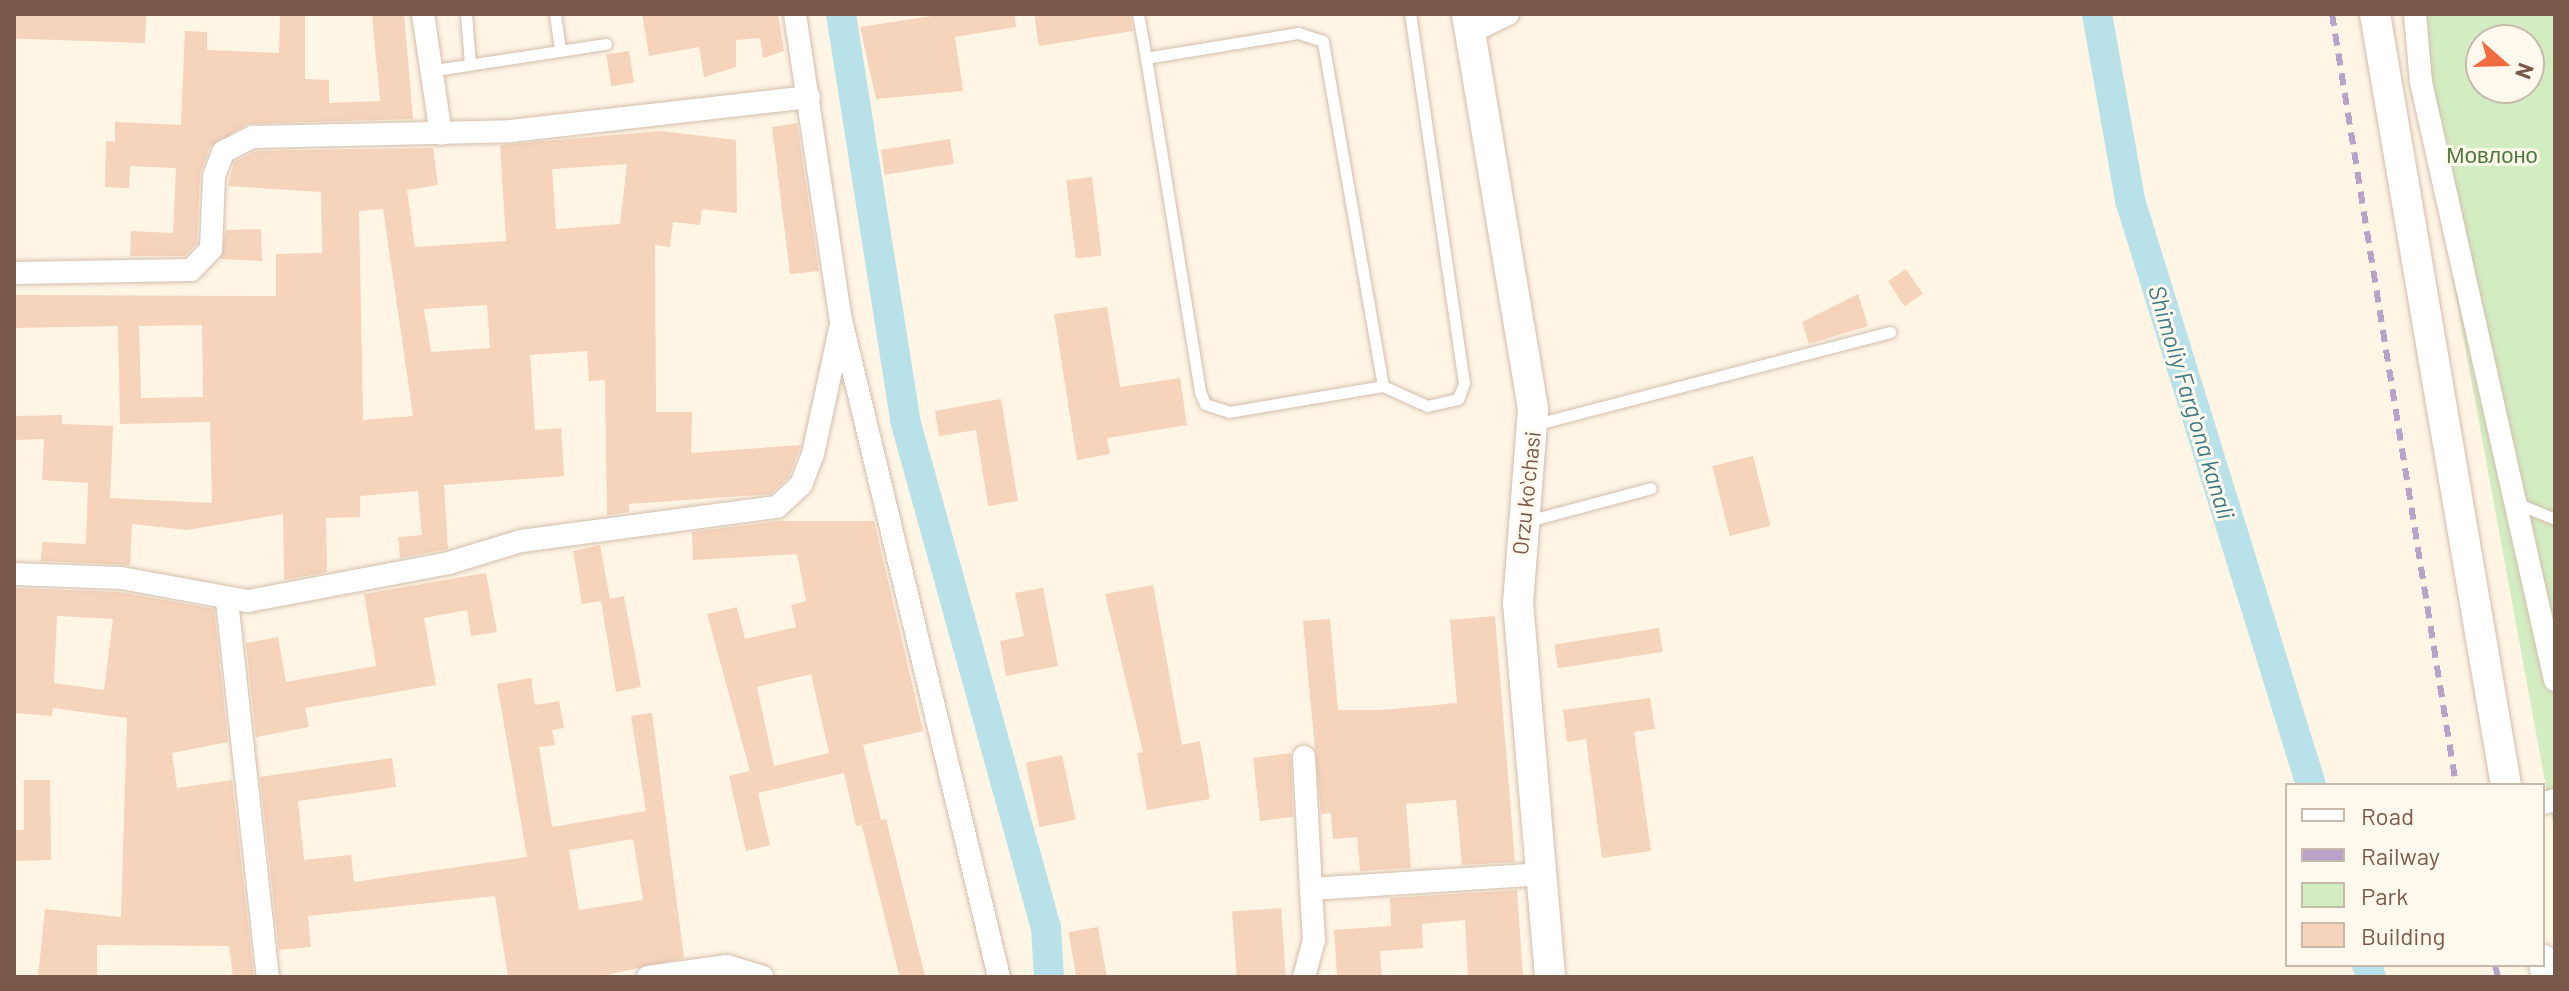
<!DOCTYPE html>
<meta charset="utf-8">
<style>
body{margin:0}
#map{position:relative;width:2569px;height:991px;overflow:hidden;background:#fef5e5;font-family:Barlow,sans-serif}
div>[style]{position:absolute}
.green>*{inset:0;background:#d3edc2}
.canal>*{height:30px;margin:-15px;padding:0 15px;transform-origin:15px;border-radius:15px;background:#b8e1ea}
.building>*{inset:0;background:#f6d3bb;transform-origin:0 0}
.roads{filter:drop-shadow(0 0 2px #d3bead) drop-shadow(0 0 2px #d3bead)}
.lane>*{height:11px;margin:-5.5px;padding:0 5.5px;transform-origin:5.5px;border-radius:5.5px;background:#fff}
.street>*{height:22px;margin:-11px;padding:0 11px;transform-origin:11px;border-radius:11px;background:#fff}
.secondary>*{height:30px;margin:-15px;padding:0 15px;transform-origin:15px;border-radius:15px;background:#fff}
.rail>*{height:6px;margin-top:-3px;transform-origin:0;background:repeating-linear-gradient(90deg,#b8a2c9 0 12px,transparent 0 20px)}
span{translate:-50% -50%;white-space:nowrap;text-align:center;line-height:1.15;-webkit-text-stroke:6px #fff8ed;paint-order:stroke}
.park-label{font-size:22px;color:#4d7a3c}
.street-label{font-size:22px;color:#795a48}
.water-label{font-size:24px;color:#3c7a87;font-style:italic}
.frame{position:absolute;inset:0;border:16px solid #795a48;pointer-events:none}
.legend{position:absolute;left:2285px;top:783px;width:260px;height:184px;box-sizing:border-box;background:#fff8ed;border:2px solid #c9b9ab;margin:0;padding:10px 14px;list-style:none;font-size:24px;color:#795a48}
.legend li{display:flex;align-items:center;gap:16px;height:40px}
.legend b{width:40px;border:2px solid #c9b9ab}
.north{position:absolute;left:2465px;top:24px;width:80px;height:80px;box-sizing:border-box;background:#fff8ed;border:2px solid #c9b9ab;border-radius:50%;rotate:110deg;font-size:22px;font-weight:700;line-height:32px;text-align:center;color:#795a48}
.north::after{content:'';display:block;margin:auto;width:28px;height:36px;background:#f16c41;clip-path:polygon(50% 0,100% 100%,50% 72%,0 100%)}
</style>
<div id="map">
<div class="green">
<i style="clip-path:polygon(evenodd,2404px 14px,2555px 14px,2555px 836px,2404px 14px,2481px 40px,2529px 40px,2529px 88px,2481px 88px,2481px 40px)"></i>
</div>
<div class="canal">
<i style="left:841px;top:14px;width:411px;rotate:81deg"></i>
<i style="left:905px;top:420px;width:527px;rotate:74.49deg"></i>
<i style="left:1046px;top:928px;width:49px;rotate:86.5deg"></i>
<i style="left:2097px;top:14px;width:189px;rotate:79.9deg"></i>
<i style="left:2130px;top:200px;width:612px;rotate:72.81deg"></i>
<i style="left:2367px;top:965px;width:13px;rotate:72deg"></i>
</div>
<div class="building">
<i style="left:146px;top:14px;width:29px;height:132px;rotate:92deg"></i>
<i style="clip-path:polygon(280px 14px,305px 14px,305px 79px,329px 80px,329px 103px,380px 101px,372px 14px,404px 14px,413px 119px,247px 124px,210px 147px,200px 175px,197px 243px,185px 256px,130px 256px,131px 231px,173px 233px,176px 168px,130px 166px,129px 188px,105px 187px,106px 141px,115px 142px,115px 122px,181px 125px,185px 31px,207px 32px,207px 50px,279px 53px)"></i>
<i style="clip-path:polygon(642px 14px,778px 14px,784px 51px,763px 58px,760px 38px,736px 40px,736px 67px,704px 77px,699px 47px,649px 56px)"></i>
<i style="clip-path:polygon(945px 14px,1015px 14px,1016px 27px,955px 37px,963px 91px,876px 99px,860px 27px)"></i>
<i style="clip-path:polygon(1034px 14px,1130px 14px,1133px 31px,1039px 46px)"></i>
<i style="left:629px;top:51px;width:32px;height:23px;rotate:81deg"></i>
<i style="clip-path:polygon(797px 123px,819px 271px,790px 274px,772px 127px)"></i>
<i style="clip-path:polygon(evenodd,661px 131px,736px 140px,737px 213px,702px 209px,700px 225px,673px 222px,670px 247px,655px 245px,656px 412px,692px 412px,691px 453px,801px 445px,789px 477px,771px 494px,629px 504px,629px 512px,607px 515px,605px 380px,589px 381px,587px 351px,530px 355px,535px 430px,561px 428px,564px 476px,444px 485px,448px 549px,400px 558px,398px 537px,422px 535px,418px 491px,360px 496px,360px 517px,326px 518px,327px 572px,284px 580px,283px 514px,187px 530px,132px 524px,130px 565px,41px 561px,42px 542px,86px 544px,88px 483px,42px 480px,44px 439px,14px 440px,14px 416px,62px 415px,62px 424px,113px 426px,110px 498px,212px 503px,210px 422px,120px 424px,118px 326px,14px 328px,14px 295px,276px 296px,276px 254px,322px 253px,321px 192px,228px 186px,234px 162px,256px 151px,433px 148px,438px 185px,407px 190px,415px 247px,506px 241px,500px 145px,661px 131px,627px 164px,620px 224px,556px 229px,552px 169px,627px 164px,661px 131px,383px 209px,413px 416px,363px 420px,359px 211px,383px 209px,661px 131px,487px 305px,490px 348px,431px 352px,424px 309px,487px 305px,661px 131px,202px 325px,203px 397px,141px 398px,139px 326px,202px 325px)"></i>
<i style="left:950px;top:139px;width:25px;height:70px;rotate:81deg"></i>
<i style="left:1092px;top:177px;width:79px;height:26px;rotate:83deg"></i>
<i style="clip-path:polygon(261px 229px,262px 261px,220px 259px,226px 230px)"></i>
<i style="left:1906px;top:269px;width:30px;height:22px;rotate:56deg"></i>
<i style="clip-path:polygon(1858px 294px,1868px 326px,1809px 344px,1802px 322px)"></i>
<i style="clip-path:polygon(1107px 307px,1120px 387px,1180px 378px,1187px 425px,1107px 438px,1110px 454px,1077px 460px,1054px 314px)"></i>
<i style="clip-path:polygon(1001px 399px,1018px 501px,988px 506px,976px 430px,939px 436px,935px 411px)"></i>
<i style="left:1753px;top:456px;width:72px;height:42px;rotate:76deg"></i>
<i style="clip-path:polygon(evenodd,779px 521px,874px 521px,923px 731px,863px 745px,881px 820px,856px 826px,844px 773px,758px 793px,770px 845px,746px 851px,729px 776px,750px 771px,707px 614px,737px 607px,745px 639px,796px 627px,791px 605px,806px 601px,797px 554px,693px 560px,692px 532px,779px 521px,811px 674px,829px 753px,774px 766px,757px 687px,811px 674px)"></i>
<i style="clip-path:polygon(600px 545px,610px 599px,624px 596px,641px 687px,616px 692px,601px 601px,582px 604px,573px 551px)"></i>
<i style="clip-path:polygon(486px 573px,497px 632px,471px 636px,467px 610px,424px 618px,436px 685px,305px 708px,309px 727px,256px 737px,246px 643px,278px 637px,286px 682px,376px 666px,364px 594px)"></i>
<i style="clip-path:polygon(1153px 585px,1182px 745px,1200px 741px,1210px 799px,1147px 810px,1137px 753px,1143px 752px,1105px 594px)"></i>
<i style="clip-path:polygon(evenodd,14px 588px,119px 592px,214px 609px,228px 742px,172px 753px,177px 788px,232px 780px,254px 977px,233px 977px,229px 946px,97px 945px,97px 977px,38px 977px,45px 909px,121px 917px,127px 718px,53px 708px,52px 716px,14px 713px,14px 588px,57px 616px,113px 619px,104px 690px,54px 683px,57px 616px)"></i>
<i style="clip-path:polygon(1043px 588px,1058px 666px,1006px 676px,1000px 641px,1024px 636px,1015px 593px)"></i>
<i style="clip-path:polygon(1495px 616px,1515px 862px,1462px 865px,1456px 800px,1406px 804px,1411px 868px,1360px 871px,1357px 837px,1333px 839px,1331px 813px,1321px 814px,1303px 621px,1330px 619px,1338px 710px,1382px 710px,1457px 703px,1450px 620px)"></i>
<i style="left:1659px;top:628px;width:24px;height:106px;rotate:81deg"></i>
<i style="clip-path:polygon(evenodd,531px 678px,535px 705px,559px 701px,564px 728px,552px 730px,555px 745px,539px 747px,552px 827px,646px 811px,631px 716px,652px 713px,684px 958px,597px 977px,508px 977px,495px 896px,308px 916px,311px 947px,279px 950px,260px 777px,392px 758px,396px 787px,298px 801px,304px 860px,351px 855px,354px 882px,527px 857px,497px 684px,531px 678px,633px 839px,643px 900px,579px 910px,569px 850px,633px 839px)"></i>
<i style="clip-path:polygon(1650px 698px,1655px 729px,1634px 732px,1651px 851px,1602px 858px,1586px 739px,1567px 742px,1563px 710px)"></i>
<i style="clip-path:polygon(1291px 753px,1293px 817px,1260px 821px,1253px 758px)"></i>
<i style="left:1062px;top:755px;width:66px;height:37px;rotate:78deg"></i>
<i style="clip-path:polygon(24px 780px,50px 780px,51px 860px,14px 861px,14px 830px,24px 830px)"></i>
<i style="left:886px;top:819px;width:163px;height:25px;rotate:76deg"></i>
<i style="clip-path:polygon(1517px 890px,1523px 977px,1468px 977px,1465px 920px,1422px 924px,1423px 948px,1380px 951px,1382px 977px,1337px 977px,1334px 930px,1391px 926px,1390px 898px)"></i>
<i style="left:1281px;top:908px;width:69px;height:49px;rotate:86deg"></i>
<i style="left:1098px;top:927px;width:51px;height:30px;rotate:80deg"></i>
</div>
<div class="roads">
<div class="lane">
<i style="left:466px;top:14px;width:50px;rotate:85.4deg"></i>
<i style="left:555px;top:14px;width:35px;rotate:82deg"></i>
<i style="left:1138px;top:14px;width:45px;rotate:79.7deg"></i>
<i style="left:1146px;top:58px;width:338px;rotate:80.8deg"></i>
<i style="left:1200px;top:392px;width:13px;rotate:67deg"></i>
<i style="left:1205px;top:404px;width:25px;rotate:18deg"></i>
<i style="left:1229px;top:412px;width:156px;rotate:-9.6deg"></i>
<i style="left:1383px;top:386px;width:350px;rotate:-99.9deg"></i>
<i style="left:1323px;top:41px;width:26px;rotate:-162deg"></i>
<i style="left:1298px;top:33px;width:154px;rotate:170.7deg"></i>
<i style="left:429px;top:71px;width:179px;rotate:-8.7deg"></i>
<i style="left:1383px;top:386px;width:48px;rotate:24.4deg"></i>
<i style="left:1427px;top:406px;width:32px;rotate:-13deg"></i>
<i style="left:1458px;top:399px;width:17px;rotate:-69deg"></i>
<i style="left:1464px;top:383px;width:373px;rotate:-98.3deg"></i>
<i style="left:1533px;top:425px;width:369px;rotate:-14.6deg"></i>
<i style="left:2516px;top:503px;width:42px;rotate:22.3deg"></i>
<i style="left:1528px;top:521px;width:127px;rotate:-15deg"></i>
</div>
<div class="street">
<i style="left:423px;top:14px;width:121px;rotate:81.5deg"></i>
<i style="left:795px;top:14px;width:309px;rotate:81.5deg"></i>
<i style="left:841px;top:320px;width:676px;rotate:76.48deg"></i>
<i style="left:2415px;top:14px;width:68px;rotate:85deg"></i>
<i style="left:2421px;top:82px;width:613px;rotate:77.37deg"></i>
<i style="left:1473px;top:31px;width:39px;rotate:-26deg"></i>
<i style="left:14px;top:273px;width:177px;rotate:-1deg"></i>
<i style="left:191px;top:270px;width:29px;rotate:-46deg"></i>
<i style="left:211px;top:249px;width:73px;rotate:-87.6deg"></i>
<i style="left:214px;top:176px;width:26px;rotate:-69deg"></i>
<i style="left:223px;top:152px;width:34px;rotate:-27deg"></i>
<i style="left:253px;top:137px;width:258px;rotate:-1.3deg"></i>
<i style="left:511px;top:131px;width:300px;rotate:-6.5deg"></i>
<i style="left:14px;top:574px;width:107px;rotate:2.1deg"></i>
<i style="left:121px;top:578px;width:129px;rotate:10.3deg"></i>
<i style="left:248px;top:601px;width:205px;rotate:-10.7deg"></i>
<i style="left:449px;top:563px;width:75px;rotate:-17deg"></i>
<i style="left:521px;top:541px;width:258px;rotate:-7.6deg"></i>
<i style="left:777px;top:507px;width:33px;rotate:-43deg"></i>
<i style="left:801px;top:485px;width:33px;rotate:-69deg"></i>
<i style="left:813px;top:454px;width:128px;rotate:-77.8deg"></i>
<i style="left:227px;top:601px;width:378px;rotate:83.8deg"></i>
<i style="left:1304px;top:757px;width:132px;rotate:87deg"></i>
<i style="left:2543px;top:803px;width:12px;rotate:-14deg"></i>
<i style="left:648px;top:977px;width:80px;rotate:-7.9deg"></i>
<i style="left:727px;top:966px;width:37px;rotate:17deg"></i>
<i style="left:1304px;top:977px;width:38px;rotate:-75deg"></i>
<i style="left:1314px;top:940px;width:51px;rotate:-93.4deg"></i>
<i style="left:1311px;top:889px;width:230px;rotate:-3.7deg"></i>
</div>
<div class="secondary">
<i style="left:1467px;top:14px;width:400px;rotate:80.5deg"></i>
<i style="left:1533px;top:409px;width:195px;rotate:94.4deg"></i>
<i style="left:1518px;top:603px;width:375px;rotate:85.1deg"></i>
<i style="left:2375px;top:14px;width:782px;rotate:80.36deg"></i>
<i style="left:2543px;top:960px;width:17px;rotate:77deg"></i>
</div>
</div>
<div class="rail">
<i style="left:2332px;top:14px;width:781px;rotate:80.86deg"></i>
<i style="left:2495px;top:965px;width:12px;rotate:76deg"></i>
</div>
<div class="park-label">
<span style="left:2492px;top:155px">Мовлоно</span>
</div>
<div class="street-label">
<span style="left:1526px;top:493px;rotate:-84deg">Orzu koʻchasi</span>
</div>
<div class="water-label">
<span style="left:2192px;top:402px;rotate:73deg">Shimoliy Fargʻona kanali</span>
</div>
<div class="frame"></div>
<ul class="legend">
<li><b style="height:10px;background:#fff"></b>Road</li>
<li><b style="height:10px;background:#b8a2c9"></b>Railway</li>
<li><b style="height:22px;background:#d3edc2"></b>Park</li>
<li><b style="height:22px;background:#f6d3bb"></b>Building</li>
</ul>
<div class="north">N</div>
</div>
